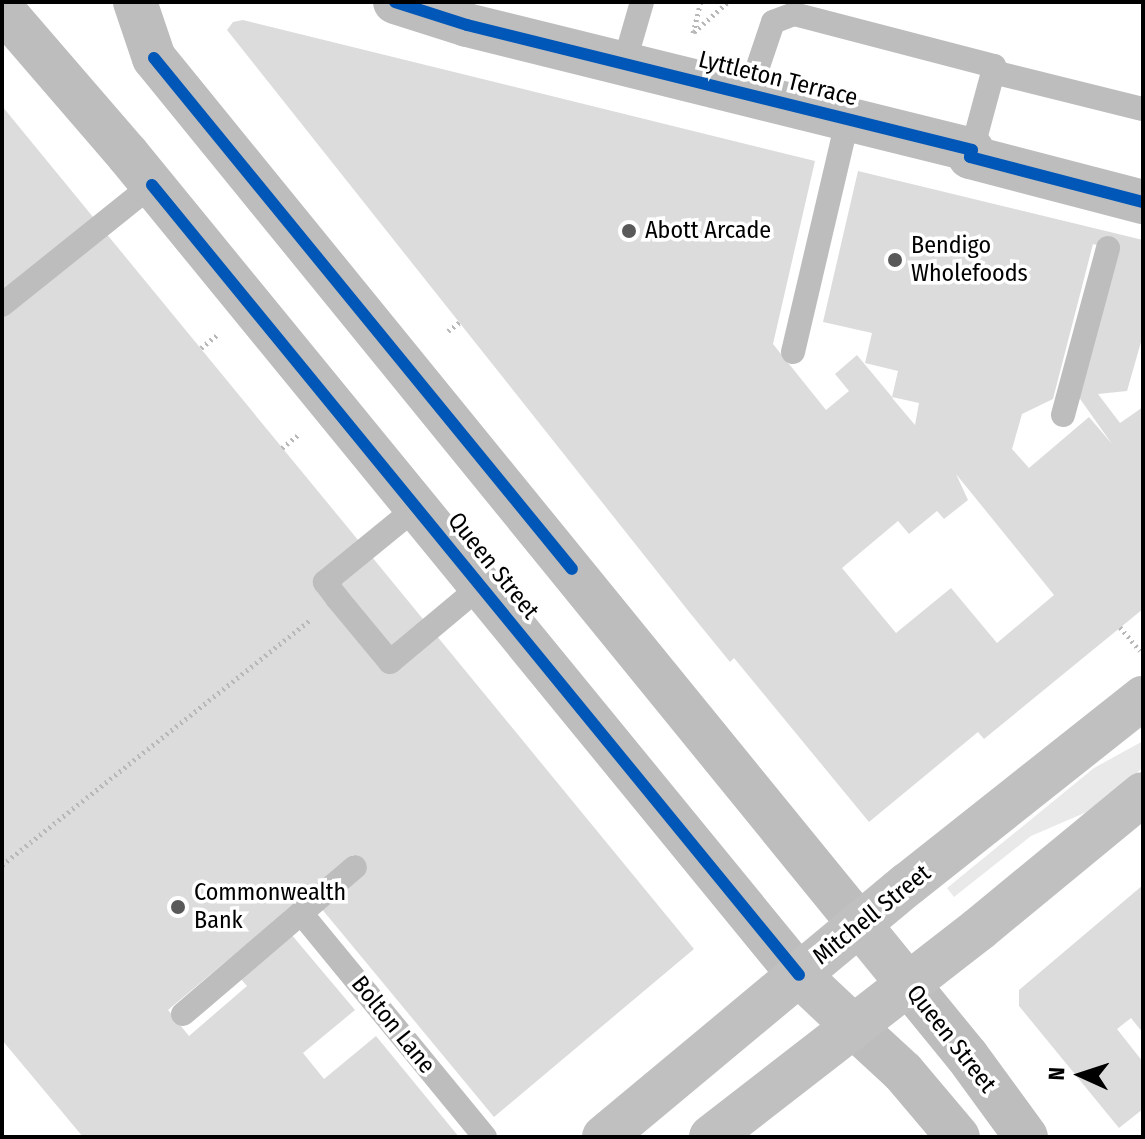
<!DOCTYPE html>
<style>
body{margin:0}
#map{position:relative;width:1145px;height:1139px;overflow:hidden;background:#fff;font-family:"Fira Sans Condensed",sans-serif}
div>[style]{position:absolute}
.green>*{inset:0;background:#e9e9e9}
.building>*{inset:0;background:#dcdcdc}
.path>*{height:5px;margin-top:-2.5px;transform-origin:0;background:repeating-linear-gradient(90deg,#b8b8b8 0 2px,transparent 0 6px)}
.lane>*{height:24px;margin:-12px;padding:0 12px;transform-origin:12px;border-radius:12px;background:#bdbdbd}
.street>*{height:44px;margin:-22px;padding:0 22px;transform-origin:22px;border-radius:22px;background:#bdbdbd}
.secondary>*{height:44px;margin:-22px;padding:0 22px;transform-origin:22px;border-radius:22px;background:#c0c0c0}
.cycleway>*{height:12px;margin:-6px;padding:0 6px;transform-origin:6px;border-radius:6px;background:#0057b8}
.dots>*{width:22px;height:22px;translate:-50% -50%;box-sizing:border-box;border:4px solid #fff;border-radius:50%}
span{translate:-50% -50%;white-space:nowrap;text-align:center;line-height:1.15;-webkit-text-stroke:7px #fff;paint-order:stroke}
.street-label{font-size:24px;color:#000}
.poi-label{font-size:24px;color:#000}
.left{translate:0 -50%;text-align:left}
.frame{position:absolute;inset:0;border:4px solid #000;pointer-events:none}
.north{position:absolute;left:1041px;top:1035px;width:80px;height:80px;-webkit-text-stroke:6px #fff;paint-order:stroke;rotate:273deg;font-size:22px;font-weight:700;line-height:32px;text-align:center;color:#000}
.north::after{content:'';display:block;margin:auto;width:28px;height:36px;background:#000;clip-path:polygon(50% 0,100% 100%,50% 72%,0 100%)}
</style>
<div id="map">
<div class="green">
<i style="clip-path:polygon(1143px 741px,1143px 768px,1089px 811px,1031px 836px,954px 897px,947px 888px,1094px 768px)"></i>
</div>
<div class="building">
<i style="clip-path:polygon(evenodd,243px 20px,815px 161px,773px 344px,826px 410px,849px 391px,835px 374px,857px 355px,892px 397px,898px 371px,865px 363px,872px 333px,823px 322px,858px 171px,1143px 240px,1143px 335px,1127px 391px,1098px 394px,1120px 423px,1143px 407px,1143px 609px,984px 739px,978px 732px,869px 822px,734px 658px,730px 662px,690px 613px,227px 30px,233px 22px,243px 20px,1093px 244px,1114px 250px,1078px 396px,1112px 444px,1089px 417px,1029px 468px,1012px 449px,1022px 414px,1053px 399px,1093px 244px,243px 20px,892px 397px,919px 403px,915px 425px,893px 399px,892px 397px,243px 20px,956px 474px,1054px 595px,997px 643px,951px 588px,896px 633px,842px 568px,898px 521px,909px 534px,937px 511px,944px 519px,968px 500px,956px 474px)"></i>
<i style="clip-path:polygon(2px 106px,93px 217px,2px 292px)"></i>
<i style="clip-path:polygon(105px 232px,694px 949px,494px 1117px,321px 908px,366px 871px,353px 855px,168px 1010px,189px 1036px,247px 986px,239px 977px,291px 934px,355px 1010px,303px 1053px,324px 1079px,376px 1036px,459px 1137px,83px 1137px,2px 1040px,2px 317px)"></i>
<i style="clip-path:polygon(1143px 885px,1143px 1033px,1131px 1018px,1117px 1029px,1143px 1062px,1143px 1109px,1119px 1128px,1019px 1006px,1019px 990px)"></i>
</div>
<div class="path">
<i style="left:694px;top:32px;width:45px;rotate:-41.4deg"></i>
<i style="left:693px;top:33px;width:32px;rotate:-76deg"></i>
<i style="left:448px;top:331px;width:15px;rotate:-37deg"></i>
<i style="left:201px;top:348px;width:21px;rotate:-39deg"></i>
<i style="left:282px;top:448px;width:22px;rotate:-39deg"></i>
<i style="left:1120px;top:627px;width:31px;rotate:50deg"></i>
<i style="left:2px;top:865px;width:395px;rotate:-38.5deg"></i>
</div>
<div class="lane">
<i style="left:624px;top:64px;width:65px;rotate:-73.8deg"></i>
<i style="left:749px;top:93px;width:75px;rotate:-71.3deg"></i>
<i style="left:773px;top:22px;width:22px;rotate:-21deg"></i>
<i style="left:794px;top:14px;width:207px;rotate:14.6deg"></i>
<i style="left:994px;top:66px;width:6px;rotate:99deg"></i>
<i style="left:972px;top:150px;width:81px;rotate:-74.9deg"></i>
<i style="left:993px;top:72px;width:154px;rotate:13.9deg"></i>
<i style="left:2px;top:305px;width:192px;rotate:-38.7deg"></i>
<i style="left:793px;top:352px;width:240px;rotate:-76.8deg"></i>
<i style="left:1063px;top:415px;width:173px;rotate:-74.9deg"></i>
<i style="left:417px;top:507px;width:119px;rotate:140.8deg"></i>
<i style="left:325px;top:582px;width:20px;rotate:53deg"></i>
<i style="left:337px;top:598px;width:83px;rotate:50.4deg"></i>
<i style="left:390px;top:662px;width:119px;rotate:-39.9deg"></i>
<i style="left:301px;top:913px;width:290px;rotate:50.6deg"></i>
<i style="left:183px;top:1014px;width:226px;rotate:-40.5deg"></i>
</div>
<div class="street">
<i style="left:135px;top:2px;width:59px;rotate:71.3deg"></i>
<i style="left:154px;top:58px;width:1117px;rotate:50.85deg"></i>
<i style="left:395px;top:2px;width:76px;rotate:17.7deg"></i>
<i style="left:467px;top:25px;width:520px;rotate:13.9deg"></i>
<i style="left:972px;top:150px;width:7px;rotate:106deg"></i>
<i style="left:970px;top:157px;width:179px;rotate:14.6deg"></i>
<i style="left:2px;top:9px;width:193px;rotate:49.2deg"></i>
<i style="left:128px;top:155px;width:1060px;rotate:50.71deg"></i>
<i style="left:908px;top:984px;width:93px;rotate:50.7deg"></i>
<i style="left:967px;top:1056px;width:100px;rotate:53.9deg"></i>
<i style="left:852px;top:1025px;width:69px;rotate:42.7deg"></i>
<i style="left:903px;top:1072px;width:85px;rotate:49.8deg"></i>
</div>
<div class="secondary">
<i style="left:859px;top:924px;width:77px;rotate:50.8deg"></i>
<i style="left:799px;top:975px;width:73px;rotate:43.3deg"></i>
<i style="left:604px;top:1137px;width:396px;rotate:-39.8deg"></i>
<i style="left:908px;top:884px;width:300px;rotate:-38.4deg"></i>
<i style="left:711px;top:1137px;width:339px;rotate:-37.8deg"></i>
<i style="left:979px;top:929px;width:212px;rotate:-39.5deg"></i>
</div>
<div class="cycleway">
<i style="left:395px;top:2px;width:76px;rotate:17.7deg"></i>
<i style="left:467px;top:25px;width:520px;rotate:13.9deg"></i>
<i style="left:972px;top:150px;width:7px;rotate:106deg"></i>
<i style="left:970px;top:157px;width:179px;rotate:14.6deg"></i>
<i style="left:154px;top:58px;width:660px;rotate:50.72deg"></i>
<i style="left:152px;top:185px;width:1021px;rotate:50.68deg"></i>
</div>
<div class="dots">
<i style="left:629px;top:231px;background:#595959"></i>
<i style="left:895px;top:260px;background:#595959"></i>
<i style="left:178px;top:907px;background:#595959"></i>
</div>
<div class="street-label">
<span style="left:778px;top:79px;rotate:14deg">Lyttleton Terrace</span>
<span style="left:493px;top:566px;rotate:51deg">Queen Street</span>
<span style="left:872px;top:915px;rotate:-39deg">Mitchell Street</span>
<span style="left:393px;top:1025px;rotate:51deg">Bolton Lane</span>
<span style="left:951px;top:1039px;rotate:52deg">Queen Street</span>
</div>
<div class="poi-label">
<span class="left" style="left:645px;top:231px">Abott Arcade</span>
<span class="left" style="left:911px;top:260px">Bendigo<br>Wholefoods</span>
<span class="left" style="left:194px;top:907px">Commonwealth<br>Bank</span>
</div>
<div class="frame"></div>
<div class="north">N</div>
</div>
